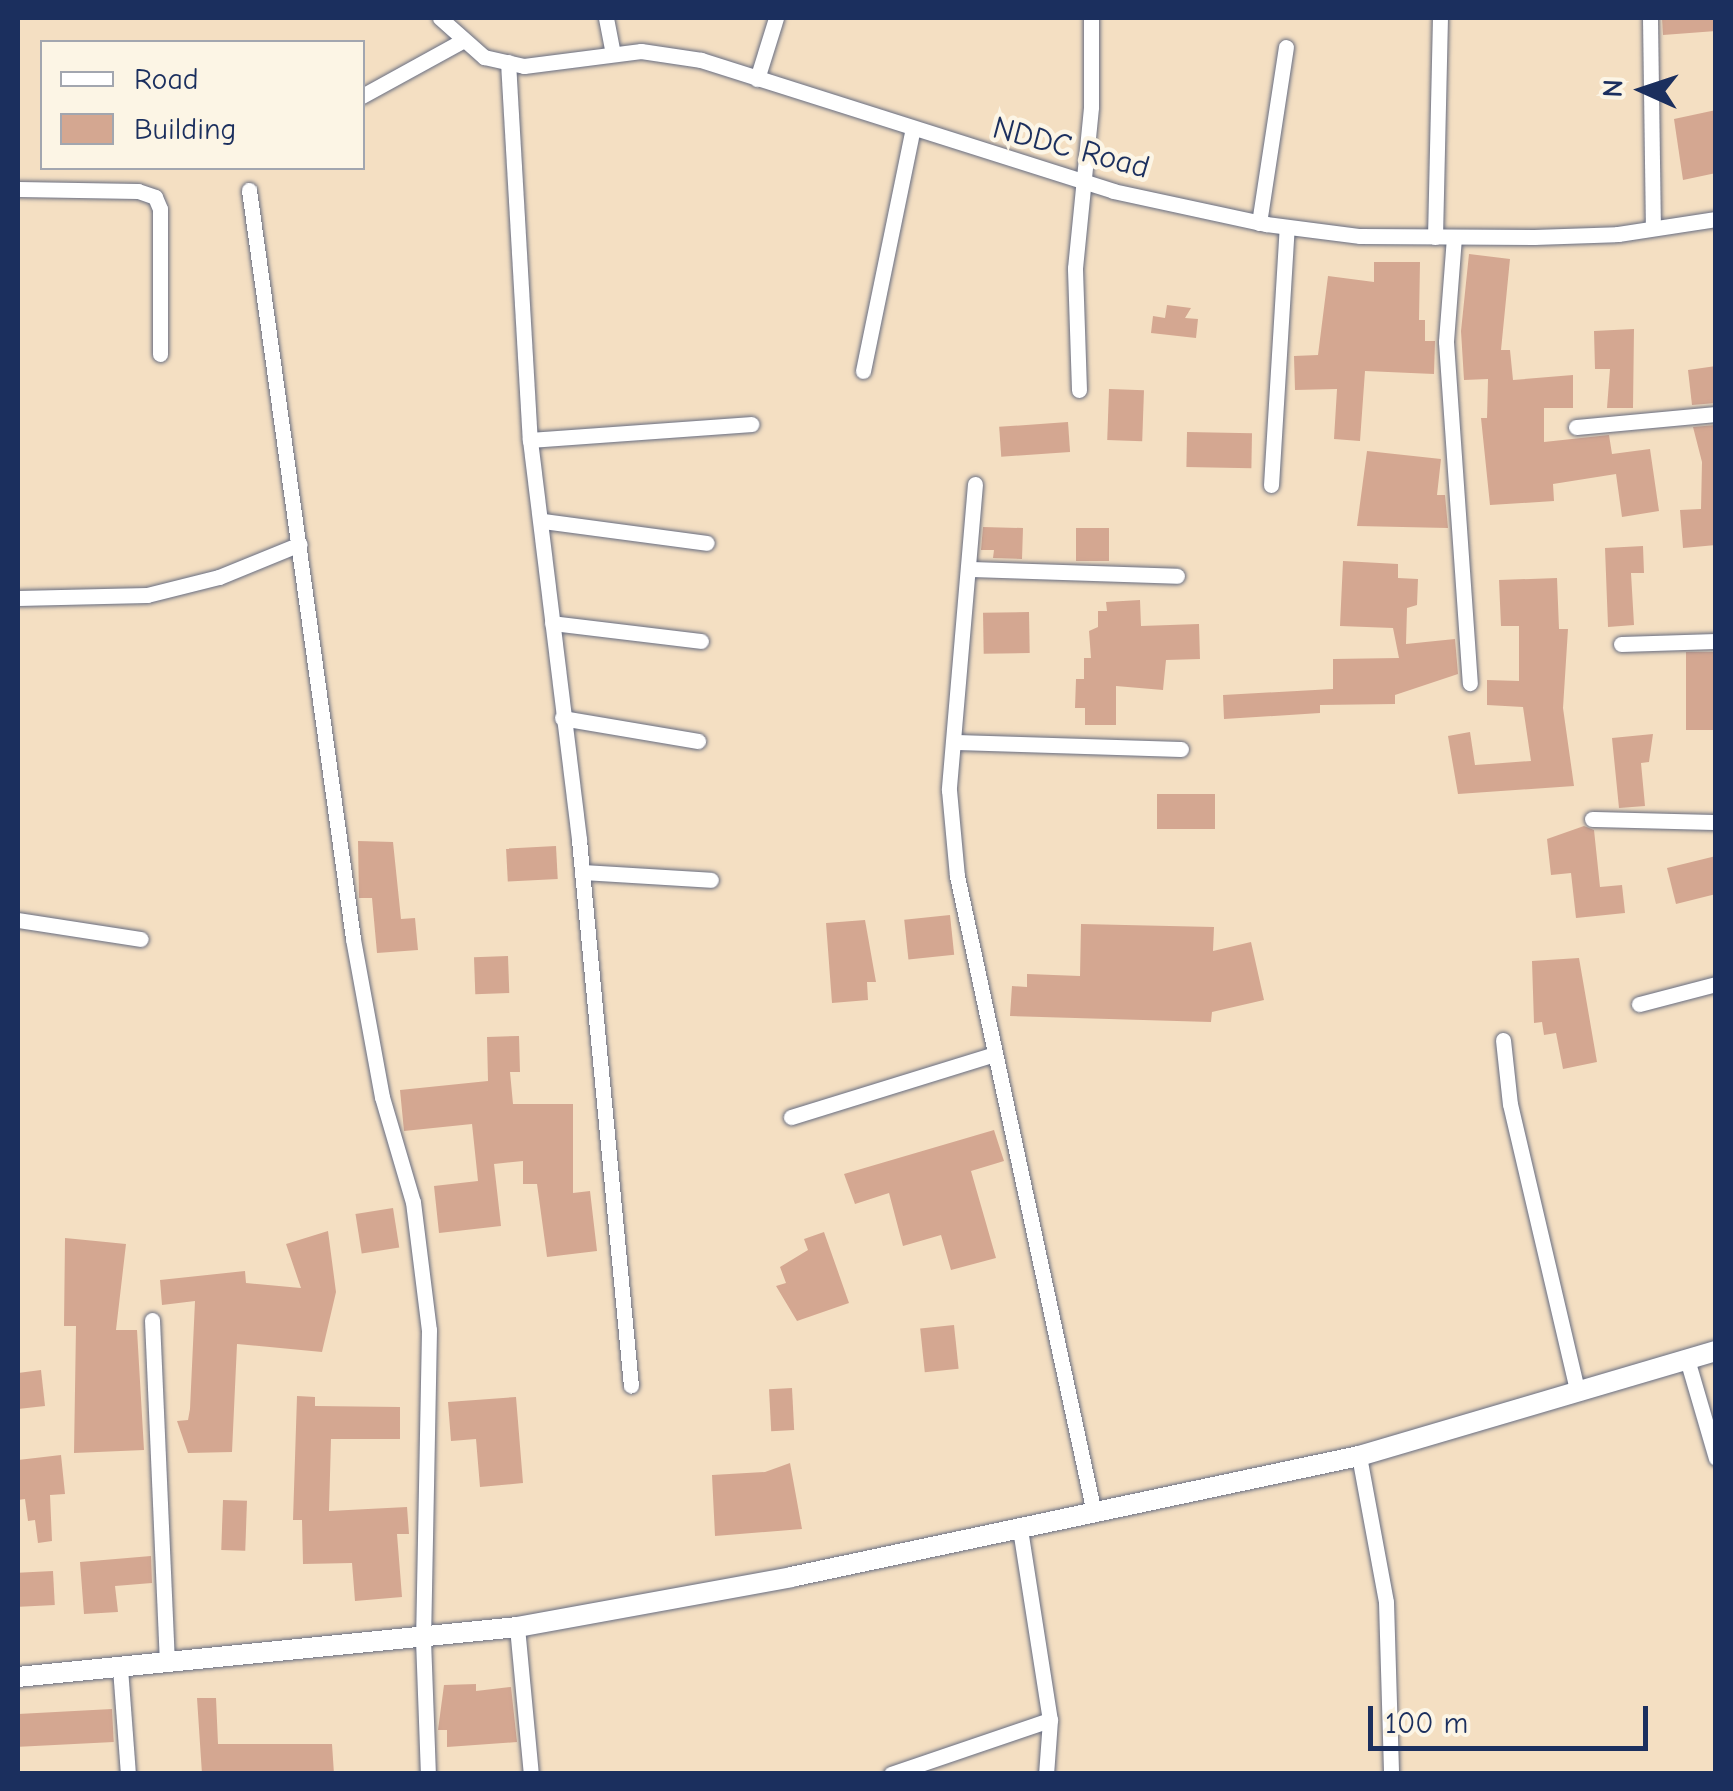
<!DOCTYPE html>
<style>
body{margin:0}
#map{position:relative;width:1733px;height:1791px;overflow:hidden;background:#f4dfc2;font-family:"Comic Neue",sans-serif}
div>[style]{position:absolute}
.building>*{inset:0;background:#d4a791;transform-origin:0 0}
.roads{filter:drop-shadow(0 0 2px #676d81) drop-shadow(0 0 2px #676d81)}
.minor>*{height:15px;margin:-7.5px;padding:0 7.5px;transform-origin:7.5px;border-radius:7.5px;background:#fff}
.tertiary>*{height:20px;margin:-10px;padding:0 10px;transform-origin:10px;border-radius:10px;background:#fff}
span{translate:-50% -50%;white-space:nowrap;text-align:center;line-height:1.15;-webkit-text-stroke:9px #fcf5e5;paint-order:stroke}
.street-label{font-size:32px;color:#1b2f5e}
.frame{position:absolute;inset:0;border:20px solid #1b2f5e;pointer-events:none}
.legend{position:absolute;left:40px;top:40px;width:325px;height:130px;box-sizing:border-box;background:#fcf5e5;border:2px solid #a2a6af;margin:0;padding:12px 18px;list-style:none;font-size:30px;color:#1b2f5e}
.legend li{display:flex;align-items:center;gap:20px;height:50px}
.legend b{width:50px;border:2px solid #a2a6af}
.north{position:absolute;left:1593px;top:40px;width:100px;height:100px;-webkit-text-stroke:8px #fcf5e5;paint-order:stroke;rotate:273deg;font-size:28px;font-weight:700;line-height:40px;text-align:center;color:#1b2f5e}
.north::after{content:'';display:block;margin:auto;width:35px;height:45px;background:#1b2f5e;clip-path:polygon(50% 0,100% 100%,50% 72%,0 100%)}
.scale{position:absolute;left:1368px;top:1706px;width:280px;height:45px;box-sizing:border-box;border:5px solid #1b2f5e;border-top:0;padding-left:12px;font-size:30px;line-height:35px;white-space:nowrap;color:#1b2f5e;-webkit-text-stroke:8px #fcf5e5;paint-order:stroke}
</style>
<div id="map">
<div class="building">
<i style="clip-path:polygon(1662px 18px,1716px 18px,1716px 31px,1663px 35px)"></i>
<i style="clip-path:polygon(1716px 110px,1716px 173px,1683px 180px,1674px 119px)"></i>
<i style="clip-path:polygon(1469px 254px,1510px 259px,1501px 350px,1510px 350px,1513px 380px,1573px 375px,1573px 408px,1544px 408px,1544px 442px,1609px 435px,1612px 454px,1650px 449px,1659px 511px,1622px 517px,1616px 474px,1553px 484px,1554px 501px,1490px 505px,1481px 418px,1487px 418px,1488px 379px,1464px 380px,1461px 331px)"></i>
<i style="clip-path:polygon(1374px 262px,1420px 262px,1419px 320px,1425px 320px,1425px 341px,1435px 341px,1434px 374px,1365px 371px,1360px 441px,1334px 439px,1337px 389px,1295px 390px,1294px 356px,1318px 355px,1328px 276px,1374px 282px)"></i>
<i style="clip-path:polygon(1167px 305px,1191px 308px,1185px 318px,1198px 319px,1196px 338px,1151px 333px,1153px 316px,1165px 318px)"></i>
<i style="clip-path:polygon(1634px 329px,1633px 408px,1607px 408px,1610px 369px,1595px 369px,1594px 331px)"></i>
<i style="clip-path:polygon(1716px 366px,1716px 403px,1692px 405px,1688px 370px)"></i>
<i style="left:1109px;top:389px;width:35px;height:51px;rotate:2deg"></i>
<i style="left:1068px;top:422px;width:30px;height:69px;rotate:86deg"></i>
<i style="clip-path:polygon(1716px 425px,1716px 545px,1683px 548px,1680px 510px,1701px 509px,1702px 462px,1693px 427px)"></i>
<i style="left:1187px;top:432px;width:65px;height:35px;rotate:1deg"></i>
<i style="clip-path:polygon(1367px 451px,1441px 459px,1437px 495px,1445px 495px,1448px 528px,1357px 526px)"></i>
<i style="clip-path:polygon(983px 527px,1023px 528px,1022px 559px,993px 558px,994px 550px,981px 550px)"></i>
<i style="left:1076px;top:528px;width:33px;height:33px"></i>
<i style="clip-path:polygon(1643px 546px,1644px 573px,1631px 573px,1634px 625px,1608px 627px,1605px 548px)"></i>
<i style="clip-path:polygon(1343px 561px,1398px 564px,1398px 578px,1418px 579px,1417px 605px,1407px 608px,1406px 644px,1455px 639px,1458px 674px,1395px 695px,1395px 704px,1320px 705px,1320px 713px,1224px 719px,1223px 695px,1333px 689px,1333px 659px,1399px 658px,1393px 628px,1340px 626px)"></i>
<i style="clip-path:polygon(1557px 578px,1559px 629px,1568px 629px,1563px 708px,1574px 786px,1458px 794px,1448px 736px,1470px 732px,1475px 765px,1531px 761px,1523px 707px,1487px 705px,1487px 680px,1519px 681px,1519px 626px,1501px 626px,1499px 580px)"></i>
<i style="clip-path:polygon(1140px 600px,1141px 626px,1199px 624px,1200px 659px,1166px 660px,1163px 690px,1116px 686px,1116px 725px,1085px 725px,1085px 708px,1075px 708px,1076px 679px,1084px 679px,1084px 658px,1091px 658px,1089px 631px,1098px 627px,1098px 611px,1107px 611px,1106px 602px)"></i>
<i style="left:1029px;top:612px;width:41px;height:46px;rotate:89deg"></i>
<i style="left:1716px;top:652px;width:78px;height:30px;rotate:90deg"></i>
<i style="clip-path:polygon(1653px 734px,1649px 762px,1641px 763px,1645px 806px,1619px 808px,1612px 738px)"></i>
<i style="left:1215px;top:794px;width:35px;height:58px;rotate:90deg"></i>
<i style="clip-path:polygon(1584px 826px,1594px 830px,1600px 887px,1622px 885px,1625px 913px,1576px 918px,1571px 873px,1551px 875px,1547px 839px)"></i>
<i style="clip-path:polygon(358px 841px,393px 842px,401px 919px,415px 918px,418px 950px,377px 953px,372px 898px,359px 898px)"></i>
<i style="left:556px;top:846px;width:33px;height:50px;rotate:87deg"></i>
<i style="clip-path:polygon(1716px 856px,1716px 894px,1676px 904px,1667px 868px)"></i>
<i style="left:950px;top:915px;width:40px;height:46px;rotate:84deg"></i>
<i style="clip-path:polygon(865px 920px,876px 982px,867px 982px,868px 1000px,832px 1003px,826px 923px)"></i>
<i style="clip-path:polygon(1081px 924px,1214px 927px,1213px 951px,1251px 942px,1264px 1000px,1212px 1012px,1211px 1022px,1010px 1016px,1012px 986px,1027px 987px,1027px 974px,1080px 976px)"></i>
<i style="left:508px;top:956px;width:37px;height:34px;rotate:88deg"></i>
<i style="clip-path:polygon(1579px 958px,1597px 1062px,1563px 1069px,1556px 1033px,1544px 1035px,1542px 1022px,1534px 1023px,1532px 961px)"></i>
<i style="clip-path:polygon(519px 1036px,520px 1072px,510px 1072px,513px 1104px,573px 1104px,573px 1193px,590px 1191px,597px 1251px,547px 1257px,537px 1184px,523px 1184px,523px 1161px,494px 1164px,501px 1226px,439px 1233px,434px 1186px,478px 1181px,472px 1124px,404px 1131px,400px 1090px,488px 1081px,487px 1037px)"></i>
<i style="clip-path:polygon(994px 1130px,1004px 1161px,971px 1171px,996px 1258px,951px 1270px,941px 1235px,903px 1246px,889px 1193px,855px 1204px,844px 1174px)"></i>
<i style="left:393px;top:1208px;width:40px;height:38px;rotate:81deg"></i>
<i style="clip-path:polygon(328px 1231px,336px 1292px,322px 1352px,237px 1344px,232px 1452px,188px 1453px,177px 1421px,188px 1420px,190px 1409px,195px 1301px,162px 1305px,160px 1280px,245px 1271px,246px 1283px,301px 1288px,286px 1244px)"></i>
<i style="clip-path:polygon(824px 1232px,849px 1303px,797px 1321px,776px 1286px,786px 1283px,780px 1267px,808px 1250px,804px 1239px)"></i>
<i style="clip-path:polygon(65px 1238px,126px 1244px,116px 1330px,137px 1330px,144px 1450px,74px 1453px,76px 1326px,64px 1326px)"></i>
<i style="left:954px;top:1325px;width:44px;height:34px;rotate:84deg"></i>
<i style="clip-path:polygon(41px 1370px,45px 1406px,18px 1409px,18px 1373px)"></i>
<i style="left:792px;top:1388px;width:42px;height:23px;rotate:87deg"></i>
<i style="clip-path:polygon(297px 1396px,315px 1397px,315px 1406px,400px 1407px,400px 1439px,331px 1439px,329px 1511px,407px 1507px,409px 1534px,397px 1534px,402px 1597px,355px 1601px,352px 1563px,303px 1564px,302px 1520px,293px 1520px)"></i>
<i style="clip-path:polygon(516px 1397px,523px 1483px,480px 1487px,476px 1439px,451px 1441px,448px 1402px)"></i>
<i style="clip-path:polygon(61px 1455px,65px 1494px,50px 1495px,52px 1541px,38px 1543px,35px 1520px,28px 1521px,25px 1499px,18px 1500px,18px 1460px)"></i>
<i style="clip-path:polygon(790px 1463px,802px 1529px,715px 1536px,712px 1475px,765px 1472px)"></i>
<i style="left:223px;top:1500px;width:24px;height:50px;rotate:2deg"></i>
<i style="clip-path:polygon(151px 1556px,152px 1583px,115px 1586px,118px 1612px,84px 1614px,80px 1562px)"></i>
<i style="left:53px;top:1571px;width:34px;height:35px;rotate:87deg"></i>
<i style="clip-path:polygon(476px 1684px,476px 1691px,511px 1687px,517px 1742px,447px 1747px,447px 1730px,438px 1730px,444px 1685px)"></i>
<i style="clip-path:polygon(197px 1698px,216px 1698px,218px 1744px,332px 1744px,334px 1774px,202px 1774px)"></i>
<i style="left:112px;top:1709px;width:33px;height:94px;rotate:87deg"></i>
</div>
<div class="roads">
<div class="minor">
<i style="left:440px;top:18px;width:59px;rotate:41.6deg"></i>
<i style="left:484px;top:57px;width:41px;rotate:12.7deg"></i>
<i style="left:524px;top:66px;width:118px;rotate:-7.3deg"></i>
<i style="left:641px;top:51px;width:61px;rotate:8.5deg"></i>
<i style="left:701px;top:60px;width:432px;rotate:17.6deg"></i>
<i style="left:1113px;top:191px;width:157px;rotate:12.2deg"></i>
<i style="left:1266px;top:224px;width:95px;rotate:7.3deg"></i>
<i style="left:1360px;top:236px;width:174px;rotate:0.3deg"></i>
<i style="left:1534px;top:237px;width:84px;rotate:-2deg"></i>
<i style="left:1618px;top:234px;width:99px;rotate:-8.7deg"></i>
<i style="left:606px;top:18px;width:36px;rotate:79deg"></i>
<i style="left:1650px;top:18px;width:210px;rotate:89.2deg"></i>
<i style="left:508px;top:62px;width:379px;rotate:86.7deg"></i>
<i style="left:530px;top:440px;width:403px;rotate:83deg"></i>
<i style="left:579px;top:840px;width:548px;rotate:84.56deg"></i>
<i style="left:757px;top:79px;width:64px;rotate:-72.7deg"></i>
<i style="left:362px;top:96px;width:116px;rotate:-28.8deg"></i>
<i style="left:18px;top:189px;width:120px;rotate:1deg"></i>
<i style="left:138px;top:191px;width:18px;rotate:19deg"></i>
<i style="left:155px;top:197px;width:13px;rotate:67deg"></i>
<i style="left:160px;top:209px;width:145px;rotate:90deg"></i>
<i style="left:249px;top:190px;width:756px;rotate:82.09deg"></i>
<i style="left:353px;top:939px;width:161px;rotate:79.6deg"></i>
<i style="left:382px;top:1097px;width:109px;rotate:73.6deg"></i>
<i style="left:413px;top:1202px;width:129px;rotate:82.9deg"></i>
<i style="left:429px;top:1330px;width:309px;rotate:91.1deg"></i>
<i style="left:423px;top:1639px;width:135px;rotate:87.9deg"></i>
<i style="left:1259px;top:223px;width:178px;rotate:-81.3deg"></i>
<i style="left:1435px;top:237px;width:219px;rotate:-88.7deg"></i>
<i style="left:1454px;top:237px;width:105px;rotate:94.4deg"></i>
<i style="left:1446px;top:342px;width:342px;rotate:86deg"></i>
<i style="left:863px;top:371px;width:244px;rotate:-78.4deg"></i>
<i style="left:1079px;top:390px;width:122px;rotate:-91.9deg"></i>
<i style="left:1075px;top:268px;width:162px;rotate:-84.3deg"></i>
<i style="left:1091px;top:107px;width:89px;rotate:-90deg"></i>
<i style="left:1576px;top:427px;width:141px;rotate:-5.3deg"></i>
<i style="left:530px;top:440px;width:222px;rotate:-4.1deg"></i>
<i style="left:975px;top:484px;width:307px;rotate:94.9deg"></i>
<i style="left:949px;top:790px;width:86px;rotate:84.7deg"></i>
<i style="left:957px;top:876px;width:652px;rotate:77.86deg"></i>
<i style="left:1271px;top:485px;width:258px;rotate:-86.5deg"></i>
<i style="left:543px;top:521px;width:165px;rotate:7.6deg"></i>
<i style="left:971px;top:569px;width:206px;rotate:1.9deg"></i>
<i style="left:18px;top:598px;width:129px;rotate:-1.3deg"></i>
<i style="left:147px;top:595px;width:74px;rotate:-14deg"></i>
<i style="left:219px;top:577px;width:87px;rotate:-22.2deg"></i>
<i style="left:552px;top:623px;width:150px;rotate:6.9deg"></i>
<i style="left:1621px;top:644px;width:95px;rotate:-1.8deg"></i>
<i style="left:562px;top:718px;width:138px;rotate:9.6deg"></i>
<i style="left:956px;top:742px;width:225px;rotate:1.8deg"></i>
<i style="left:1592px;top:819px;width:124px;rotate:1.4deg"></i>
<i style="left:582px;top:872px;width:129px;rotate:3.5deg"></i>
<i style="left:18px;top:920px;width:124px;rotate:8.8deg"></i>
<i style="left:1639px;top:1004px;width:80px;rotate:-14.6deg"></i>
<i style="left:1503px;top:1040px;width:64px;rotate:83.8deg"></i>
<i style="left:1510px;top:1104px;width:294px;rotate:76.8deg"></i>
<i style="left:791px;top:1117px;width:213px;rotate:-17.2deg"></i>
<i style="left:152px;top:1320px;width:343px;rotate:87.5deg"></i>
<i style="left:1687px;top:1359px;width:103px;rotate:73.7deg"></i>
<i style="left:1359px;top:1456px;width:148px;rotate:79.5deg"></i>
<i style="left:1386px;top:1602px;width:172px;rotate:88.3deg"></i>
<i style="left:1020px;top:1529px;width:193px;rotate:81.1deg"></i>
<i style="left:1050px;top:1720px;width:54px;rotate:94.2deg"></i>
<i style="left:517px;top:1627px;width:148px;rotate:84.6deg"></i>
<i style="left:120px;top:1668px;width:106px;rotate:85.7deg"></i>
<i style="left:891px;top:1774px;width:168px;rotate:-18.8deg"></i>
</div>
<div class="tertiary">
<i style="left:18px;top:1677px;width:501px;rotate:-5.72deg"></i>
<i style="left:517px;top:1627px;width:279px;rotate:-10.3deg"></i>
<i style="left:791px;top:1577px;width:581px;rotate:-12.03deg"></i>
<i style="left:1359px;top:1456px;width:372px;rotate:-16.4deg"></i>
</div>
</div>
<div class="street-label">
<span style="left:1071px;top:148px;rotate:15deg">NDDC Road</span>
</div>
<div class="frame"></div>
<ul class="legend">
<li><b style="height:12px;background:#fff"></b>Road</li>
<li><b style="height:28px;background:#d4a791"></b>Building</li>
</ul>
<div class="north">N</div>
<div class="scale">100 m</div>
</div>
